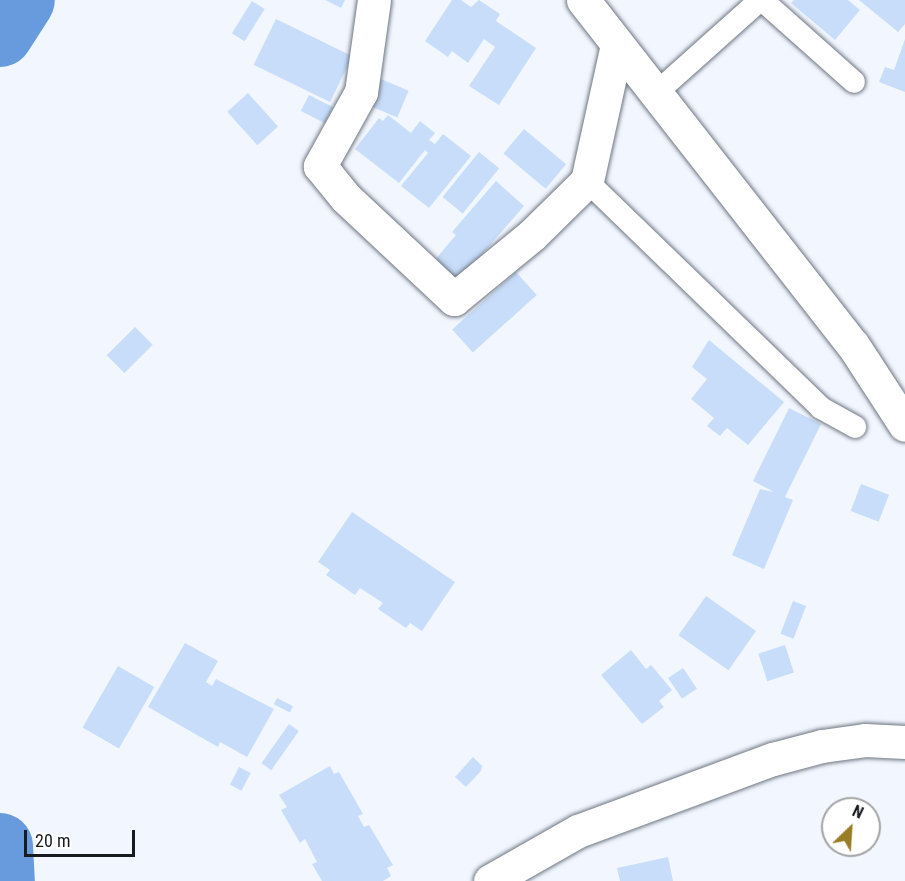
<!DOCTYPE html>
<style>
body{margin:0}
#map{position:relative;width:905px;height:881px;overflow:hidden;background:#f2f7ff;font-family:"Roboto Condensed",sans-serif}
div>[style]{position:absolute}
.river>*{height:66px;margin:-33px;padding:0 33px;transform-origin:33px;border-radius:33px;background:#679bdd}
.building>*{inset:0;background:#c7ddf9;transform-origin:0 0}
.roads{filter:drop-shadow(0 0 2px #6e7681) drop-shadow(0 0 2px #6e7681)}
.lane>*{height:22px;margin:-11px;padding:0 11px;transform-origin:11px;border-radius:11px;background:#fff}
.street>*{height:33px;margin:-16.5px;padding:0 16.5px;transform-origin:16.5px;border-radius:16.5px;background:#fff}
.secondary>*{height:33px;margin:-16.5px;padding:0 16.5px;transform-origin:16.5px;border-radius:16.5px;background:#fff}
span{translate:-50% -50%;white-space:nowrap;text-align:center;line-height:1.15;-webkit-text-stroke:6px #fff;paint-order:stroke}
.north{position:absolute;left:821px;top:797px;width:60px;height:60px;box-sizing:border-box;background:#fff;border:2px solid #a2a4a5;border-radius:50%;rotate:25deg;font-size:16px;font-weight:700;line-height:24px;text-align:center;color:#171b1f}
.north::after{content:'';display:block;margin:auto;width:21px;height:27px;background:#9a7c25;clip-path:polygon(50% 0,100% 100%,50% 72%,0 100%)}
.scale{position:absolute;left:24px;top:830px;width:111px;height:27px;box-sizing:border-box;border:3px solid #171b1f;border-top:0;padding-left:8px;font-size:18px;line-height:21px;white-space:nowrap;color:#171b1f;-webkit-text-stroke:4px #fff;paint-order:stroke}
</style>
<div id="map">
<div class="river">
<i style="left:0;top:34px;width:40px;rotate:-57.1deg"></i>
<i style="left:0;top:846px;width:35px;rotate:87deg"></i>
</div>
<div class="building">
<i style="clip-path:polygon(325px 0,345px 0,341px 8px)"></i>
<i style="clip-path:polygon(452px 0,461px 0,471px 7px,479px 0,500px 14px,496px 21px,536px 48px,499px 105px,469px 86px,495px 47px,484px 39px,468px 63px,452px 51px,448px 57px,425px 41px)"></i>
<i style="clip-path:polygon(794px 0,848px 0,860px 10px,835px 40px,791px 3px)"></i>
<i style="clip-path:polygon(859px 0,905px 0,905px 24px,898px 32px)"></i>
<i style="left:252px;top:1px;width:15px;height:38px;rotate:32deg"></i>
<i style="left:276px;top:19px;width:85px;height:51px;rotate:26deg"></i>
<i style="clip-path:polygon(905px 39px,905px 92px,879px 82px,885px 67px,894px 70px)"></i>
<i style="left:381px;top:79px;width:30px;height:29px;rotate:23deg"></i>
<i style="left:248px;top:93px;width:45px;height:28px;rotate:48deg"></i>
<i style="left:309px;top:95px;width:27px;height:18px;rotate:27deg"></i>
<i style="clip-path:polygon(388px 115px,411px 133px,420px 121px,435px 133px,429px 140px,435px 144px,443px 134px,471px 156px,429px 208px,401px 186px,428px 153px,425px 150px,399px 183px,355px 149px,379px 118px,383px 121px)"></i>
<i style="left:524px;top:129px;width:55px;height:32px;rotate:40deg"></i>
<i style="left:479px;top:152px;width:26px;height:58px;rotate:39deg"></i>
<i style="clip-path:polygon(496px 181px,524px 206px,458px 282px,434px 261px,456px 235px,452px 232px)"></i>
<i style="left:516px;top:272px;width:31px;height:86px;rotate:48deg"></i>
<i style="left:135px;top:327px;width:25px;height:40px;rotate:45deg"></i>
<i style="clip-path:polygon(709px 340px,784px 402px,748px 445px,727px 428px,720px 436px,707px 426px,714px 418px,691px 399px,707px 379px,692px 367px)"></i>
<i style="clip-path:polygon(789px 408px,821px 424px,785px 497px,793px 500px,764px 569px,732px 555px,760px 489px,774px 492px,753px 481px)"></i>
<i style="left:861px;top:484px;width:30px;height:29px;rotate:21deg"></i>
<i style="clip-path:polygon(352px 512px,455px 582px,422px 631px,410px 623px,406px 628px,378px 609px,383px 603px,360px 588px,355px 595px,326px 575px,330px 570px,318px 562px)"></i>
<i style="left:706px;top:596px;width:61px;height:48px;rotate:35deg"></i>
<i style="left:793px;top:601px;width:14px;height:35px;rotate:21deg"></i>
<i style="clip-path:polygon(185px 643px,218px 661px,206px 682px,212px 686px,216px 679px,274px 709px,247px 757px,220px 742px,218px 747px,148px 707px)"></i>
<i style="left:785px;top:645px;width:29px;height:28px;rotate:72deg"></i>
<i style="clip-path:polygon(631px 650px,646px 669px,651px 665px,672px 690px,659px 701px,664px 707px,642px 724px,601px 675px)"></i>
<i style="left:118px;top:666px;width:42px;height:71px;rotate:30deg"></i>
<i style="left:683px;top:668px;width:25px;height:18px;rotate:56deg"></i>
<i style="left:277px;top:698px;width:18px;height:7px;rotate:27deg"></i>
<i style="left:289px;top:724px;width:12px;height:48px;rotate:35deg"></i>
<i style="clip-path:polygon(473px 757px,482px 766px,481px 771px,466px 787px,455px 777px)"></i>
<i style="clip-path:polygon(330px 766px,334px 774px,339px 772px,363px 814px,358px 816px,364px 827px,369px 825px,393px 865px,387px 868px,391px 876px,383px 881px,322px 881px,312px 864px,317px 862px,305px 839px,300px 843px,281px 810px,287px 807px,279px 795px)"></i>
<i style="left:239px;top:767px;width:13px;height:20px;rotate:27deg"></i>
<i style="clip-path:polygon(668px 857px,673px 881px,620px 881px,617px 868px)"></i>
</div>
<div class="roads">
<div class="lane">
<i style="left:762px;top:0;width:123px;rotate:41.7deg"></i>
<i style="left:655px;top:94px;width:141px;rotate:-41.8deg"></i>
<i style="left:587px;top:181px;width:326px;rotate:44.1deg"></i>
<i style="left:821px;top:408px;width:39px;rotate:29deg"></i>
</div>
<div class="street">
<i style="left:374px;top:0;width:93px;rotate:98deg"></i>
<i style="left:361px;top:92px;width:85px;rotate:119deg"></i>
<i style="left:320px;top:166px;width:41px;rotate:50.9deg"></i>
<i style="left:346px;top:198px;width:148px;rotate:43.1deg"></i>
<i style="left:454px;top:299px;width:101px;rotate:-39.4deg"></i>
<i style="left:532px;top:235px;width:77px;rotate:-44.5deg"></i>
<i style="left:587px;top:181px;width:140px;rotate:-77.6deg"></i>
</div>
<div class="secondary">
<i style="left:583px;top:0;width:438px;rotate:52deg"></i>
<i style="left:853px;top:345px;width:95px;rotate:57deg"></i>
<i style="left:490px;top:881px;width:101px;rotate:-29.6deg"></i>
<i style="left:578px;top:831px;width:208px;rotate:-20.3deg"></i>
<i style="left:773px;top:759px;width:51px;rotate:-14.9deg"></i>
<i style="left:822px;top:746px;width:43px;rotate:-7.9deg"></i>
<i style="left:865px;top:740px;width:40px;rotate:2.9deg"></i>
</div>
</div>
<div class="north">N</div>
<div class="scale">20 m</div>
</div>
